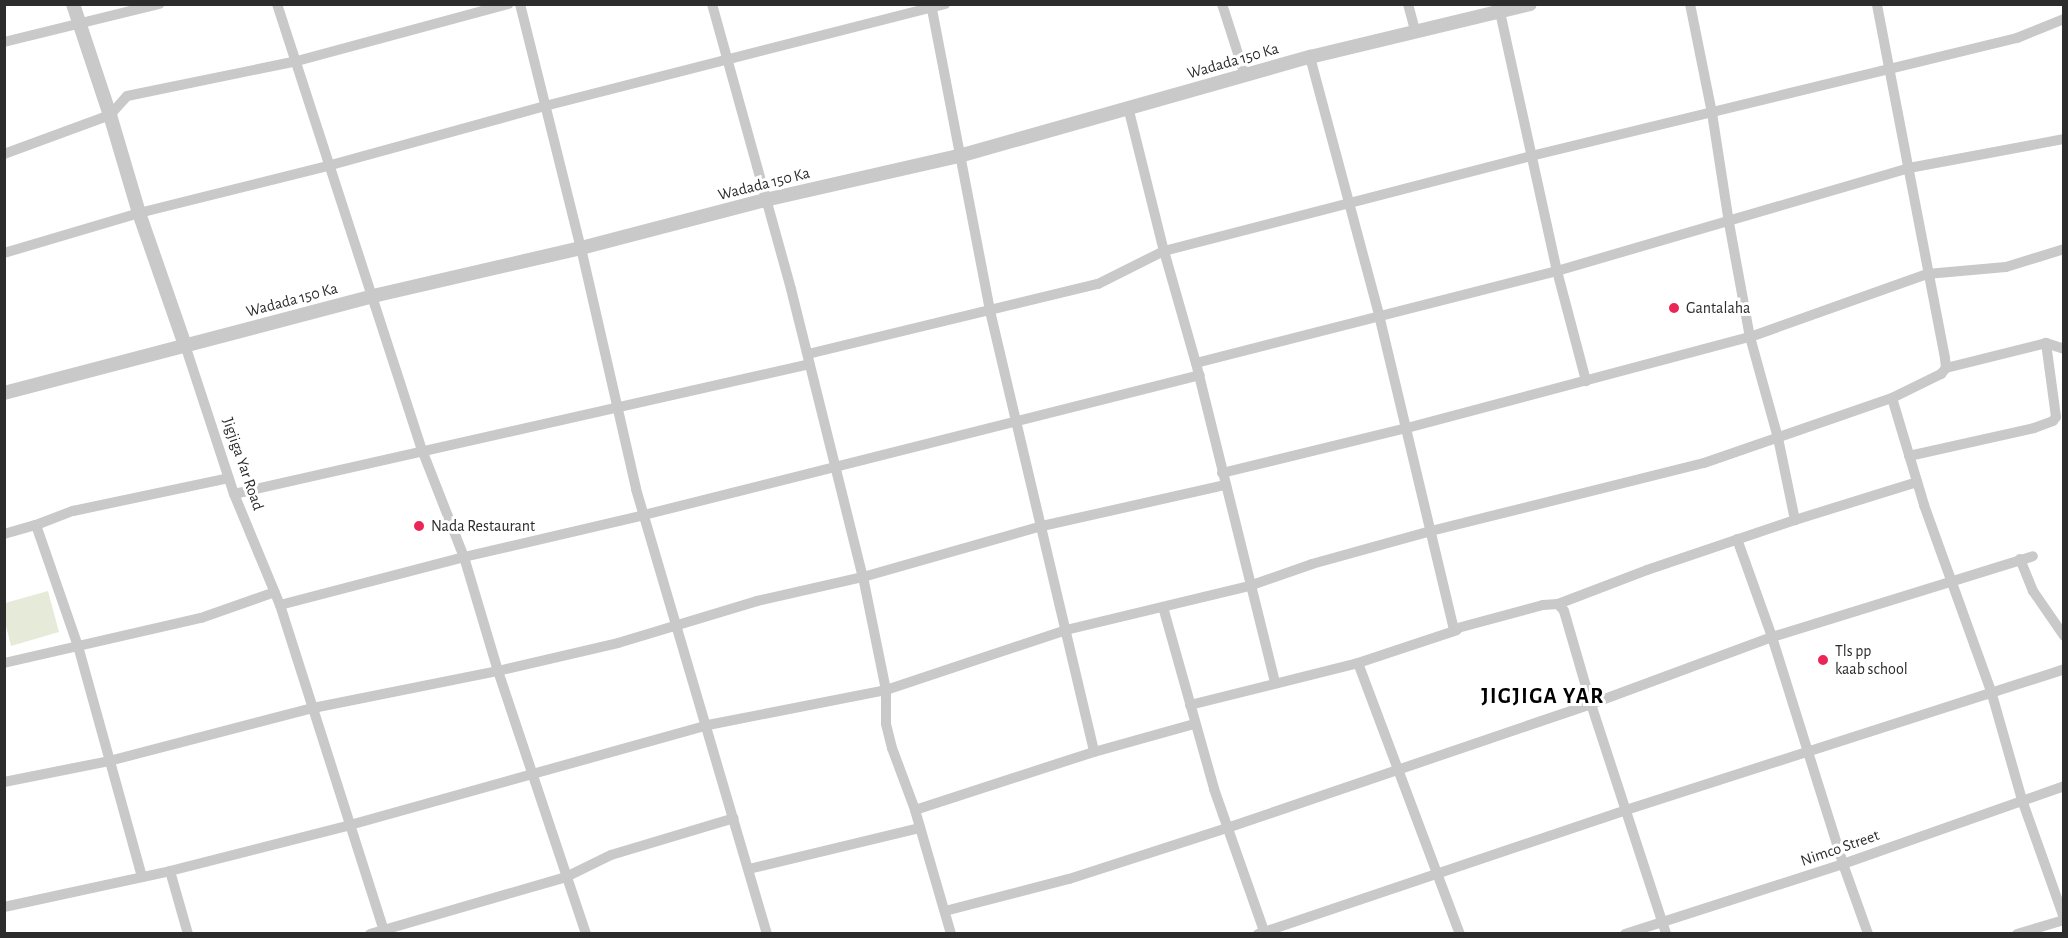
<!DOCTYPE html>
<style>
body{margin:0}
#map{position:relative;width:2068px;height:938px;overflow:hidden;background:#fff;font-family:"Alegreya Sans",sans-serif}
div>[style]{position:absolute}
.green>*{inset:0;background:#e6ebd9}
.minor>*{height:10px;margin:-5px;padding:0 5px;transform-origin:5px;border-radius:5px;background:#c9c9c9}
.tertiary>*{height:14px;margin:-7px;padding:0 7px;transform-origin:7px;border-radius:7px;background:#c9c9c9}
.dots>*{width:16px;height:16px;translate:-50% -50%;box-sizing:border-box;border:3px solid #fff;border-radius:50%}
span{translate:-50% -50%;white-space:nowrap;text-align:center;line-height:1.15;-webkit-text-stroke:6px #fff;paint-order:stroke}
.street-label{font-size:16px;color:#2c2c2c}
.poi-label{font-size:16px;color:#2c2c2c}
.left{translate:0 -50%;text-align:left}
.district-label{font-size:22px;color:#000;font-weight:700;letter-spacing:1.5px}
.frame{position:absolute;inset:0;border:6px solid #2c2c2c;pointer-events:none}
</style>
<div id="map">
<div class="green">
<i style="clip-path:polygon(48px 591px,59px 632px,11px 646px,5px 622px,5px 603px)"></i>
</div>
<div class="minor">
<i style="left:277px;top:4px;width:469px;rotate:72deg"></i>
<i style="left:422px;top:450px;width:115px;rotate:68.6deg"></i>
<i style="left:464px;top:557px;width:119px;rotate:73.4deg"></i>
<i style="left:498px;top:671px;width:277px;rotate:71.5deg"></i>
<i style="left:520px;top:4px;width:252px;rotate:76deg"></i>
<i style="left:581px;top:248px;width:247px;rotate:77.1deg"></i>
<i style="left:636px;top:489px;width:464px;rotate:73.6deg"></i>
<i style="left:712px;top:4px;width:296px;rotate:74.5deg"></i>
<i style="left:791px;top:289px;width:297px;rotate:76deg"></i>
<i style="left:863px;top:577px;width:115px;rotate:78.5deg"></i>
<i style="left:886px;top:690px;width:34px;rotate:90deg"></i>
<i style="left:886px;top:724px;width:25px;rotate:76deg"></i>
<i style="left:892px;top:748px;width:66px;rotate:69.6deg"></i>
<i style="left:915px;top:810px;width:129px;rotate:73.8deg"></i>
<i style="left:931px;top:4px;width:313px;rotate:79.1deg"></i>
<i style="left:990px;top:311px;width:453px;rotate:76.7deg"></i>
<i style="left:1222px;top:4px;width:75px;rotate:72.1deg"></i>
<i style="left:1408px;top:4px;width:28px;rotate:75deg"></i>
<i style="left:1690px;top:4px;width:111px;rotate:78.6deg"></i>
<i style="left:1712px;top:113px;width:111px;rotate:81.2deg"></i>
<i style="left:1729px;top:223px;width:116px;rotate:79.6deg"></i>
<i style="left:1750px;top:337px;width:105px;rotate:74.5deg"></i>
<i style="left:1778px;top:438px;width:84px;rotate:78.3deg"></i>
<i style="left:1500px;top:12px;width:265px;rotate:77.6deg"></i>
<i style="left:1557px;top:271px;width:114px;rotate:75.2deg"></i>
<i style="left:4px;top:42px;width:160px;rotate:-13.8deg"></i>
<i style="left:1310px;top:57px;width:267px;rotate:75deg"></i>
<i style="left:1379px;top:315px;width:323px;rotate:76.6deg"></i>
<i style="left:1454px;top:629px;width:92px;rotate:-15.1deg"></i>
<i style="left:1543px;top:605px;width:15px;rotate:-4deg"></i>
<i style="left:1558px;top:604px;width:95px;rotate:-20.9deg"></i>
<i style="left:1647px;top:570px;width:156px;rotate:-18.7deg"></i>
<i style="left:1795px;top:520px;width:128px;rotate:-17.3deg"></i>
<i style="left:1128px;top:107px;width:148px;rotate:76deg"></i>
<i style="left:1164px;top:251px;width:116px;rotate:74.1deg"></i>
<i style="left:1196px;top:363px;width:330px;rotate:76.1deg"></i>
<i style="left:4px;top:154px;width:113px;rotate:-20.2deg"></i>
<i style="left:110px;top:115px;width:25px;rotate:-48deg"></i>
<i style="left:127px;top:96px;width:174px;rotate:-11.6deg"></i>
<i style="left:297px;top:61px;width:219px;rotate:-15.1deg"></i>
<i style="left:4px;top:253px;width:141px;rotate:-16.5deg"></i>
<i style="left:139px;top:213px;width:198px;rotate:-14deg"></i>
<i style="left:331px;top:165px;width:222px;rotate:-15.4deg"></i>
<i style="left:545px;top:106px;width:413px;rotate:-14.3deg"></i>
<i style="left:185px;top:345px;width:157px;rotate:71.8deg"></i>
<i style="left:234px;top:494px;width:120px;rotate:67.5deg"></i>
<i style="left:280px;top:605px;width:345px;rotate:72.3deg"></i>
<i style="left:808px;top:354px;width:298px;rotate:-13.6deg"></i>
<i style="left:1098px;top:284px;width:74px;rotate:-26.6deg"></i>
<i style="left:1164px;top:251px;width:379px;rotate:-14.5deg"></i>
<i style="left:1531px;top:156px;width:500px;rotate:-13.65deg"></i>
<i style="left:2017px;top:38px;width:51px;rotate:-22deg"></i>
<i style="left:1196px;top:363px;width:373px;rotate:-14.3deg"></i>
<i style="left:1557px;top:271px;width:367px;rotate:-16.3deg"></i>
<i style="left:1909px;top:168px;width:158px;rotate:-10.6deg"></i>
<i style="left:1946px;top:368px;width:103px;rotate:-14deg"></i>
<i style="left:2046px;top:343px;width:19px;rotate:18deg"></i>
<i style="left:1892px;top:398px;width:112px;rotate:73.3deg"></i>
<i style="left:1924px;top:505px;width:198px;rotate:70.2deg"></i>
<i style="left:1991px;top:691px;width:113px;rotate:74.1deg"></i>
<i style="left:2022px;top:800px;width:125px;rotate:70.4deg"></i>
<i style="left:1909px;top:456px;width:128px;rotate:-12.6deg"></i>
<i style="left:2034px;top:428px;width:20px;rotate:-20deg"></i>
<i style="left:2053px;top:421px;width:5px;rotate:-53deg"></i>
<i style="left:2056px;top:417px;width:75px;rotate:-97.7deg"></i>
<i style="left:1222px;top:473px;width:190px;rotate:-13.7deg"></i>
<i style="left:1407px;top:428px;width:355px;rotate:-14.9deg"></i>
<i style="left:1750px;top:337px;width:188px;rotate:-19.6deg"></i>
<i style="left:1927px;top:274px;width:79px;rotate:-5.1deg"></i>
<i style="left:2006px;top:267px;width:61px;rotate:-17.2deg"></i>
<i style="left:234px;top:494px;width:590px;rotate:-12.72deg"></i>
<i style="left:36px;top:525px;width:128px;rotate:70.9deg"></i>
<i style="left:78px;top:646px;width:239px;rotate:74.5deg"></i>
<i style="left:4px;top:534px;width:33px;rotate:-16deg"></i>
<i style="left:36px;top:525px;width:40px;rotate:-21deg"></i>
<i style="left:73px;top:511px;width:159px;rotate:-11.9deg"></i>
<i style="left:1737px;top:539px;width:104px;rotate:70.3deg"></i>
<i style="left:1772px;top:637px;width:238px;rotate:72.6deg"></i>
<i style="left:1843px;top:864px;width:74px;rotate:70.3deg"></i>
<i style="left:2020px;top:559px;width:35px;rotate:68deg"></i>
<i style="left:2033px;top:591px;width:55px;rotate:55.4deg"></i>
<i style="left:1558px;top:604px;width:9px;rotate:49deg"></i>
<i style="left:1564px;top:611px;width:97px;rotate:73.8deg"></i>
<i style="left:1591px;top:704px;width:242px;rotate:71.9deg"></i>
<i style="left:280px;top:605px;width:190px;rotate:-14.6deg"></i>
<i style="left:464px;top:557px;width:185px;rotate:-13.1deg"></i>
<i style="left:644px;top:515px;width:573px;rotate:-14.13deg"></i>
<i style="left:1163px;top:607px;width:189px;rotate:74.3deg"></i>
<i style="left:1214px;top:789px;width:154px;rotate:70.6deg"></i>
<i style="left:4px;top:663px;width:202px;rotate:-12.9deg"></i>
<i style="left:201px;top:618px;width:78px;rotate:-19.4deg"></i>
<i style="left:1358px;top:663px;width:290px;rotate:69.4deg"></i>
<i style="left:1190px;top:705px;width:173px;rotate:-14deg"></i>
<i style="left:1358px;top:663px;width:104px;rotate:-18.4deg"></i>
<i style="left:4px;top:782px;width:107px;rotate:-11.3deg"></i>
<i style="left:109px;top:761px;width:211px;rotate:-14.6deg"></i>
<i style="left:313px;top:708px;width:189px;rotate:-11.3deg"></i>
<i style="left:498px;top:671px;width:123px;rotate:-13.1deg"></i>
<i style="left:618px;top:643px;width:145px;rotate:-16.8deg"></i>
<i style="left:757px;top:601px;width:109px;rotate:-12.8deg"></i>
<i style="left:863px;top:577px;width:186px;rotate:-15.9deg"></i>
<i style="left:1042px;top:526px;width:188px;rotate:-12.6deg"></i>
<i style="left:915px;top:810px;width:188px;rotate:-18deg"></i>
<i style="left:1094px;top:752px;width:104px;rotate:-15.6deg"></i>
<i style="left:749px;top:869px;width:176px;rotate:-13.5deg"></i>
<i style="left:170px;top:871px;width:66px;rotate:74.1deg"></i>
<i style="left:4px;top:907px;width:170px;rotate:-12.2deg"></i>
<i style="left:170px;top:871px;width:186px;rotate:-14.3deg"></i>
<i style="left:350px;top:825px;width:372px;rotate:-15.6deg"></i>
<i style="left:708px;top:725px;width:181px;rotate:-11.1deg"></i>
<i style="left:886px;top:690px;width:190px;rotate:-18.4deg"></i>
<i style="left:1066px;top:630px;width:188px;rotate:-13.5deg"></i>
<i style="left:1249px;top:586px;width:67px;rotate:-19.2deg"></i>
<i style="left:1312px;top:564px;width:123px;rotate:-15.5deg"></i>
<i style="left:1431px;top:531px;width:281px;rotate:-14deg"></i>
<i style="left:1704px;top:463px;width:199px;rotate:-19.1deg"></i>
<i style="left:1892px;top:398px;width:55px;rotate:-26.1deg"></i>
<i style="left:1941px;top:374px;width:8px;rotate:-50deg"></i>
<i style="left:1946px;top:368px;width:10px;rotate:-96deg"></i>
<i style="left:1945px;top:358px;width:360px;rotate:-100.9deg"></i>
<i style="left:945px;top:911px;width:128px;rotate:-14.5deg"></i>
<i style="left:1069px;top:879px;width:166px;rotate:-17.9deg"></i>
<i style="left:1227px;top:828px;width:385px;rotate:-18.8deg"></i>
<i style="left:1591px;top:704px;width:193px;rotate:-20.3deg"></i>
<i style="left:1772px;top:637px;width:273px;rotate:-17.2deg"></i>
<i style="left:370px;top:934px;width:204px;rotate:-16.2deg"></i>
<i style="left:566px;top:877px;width:50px;rotate:-26.1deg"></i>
<i style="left:611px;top:855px;width:128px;rotate:-16.7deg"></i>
<i style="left:1258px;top:934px;width:388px;rotate:-18.6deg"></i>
<i style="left:1626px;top:810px;width:460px;rotate:-17.8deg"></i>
<i style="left:1625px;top:934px;width:229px;rotate:-17.8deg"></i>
<i style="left:1843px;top:864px;width:234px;rotate:-19.4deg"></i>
<i style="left:2017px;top:934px;width:49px;rotate:-16.6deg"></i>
</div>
<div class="tertiary">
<i style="left:73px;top:4px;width:117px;rotate:71.6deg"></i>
<i style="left:110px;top:115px;width:102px;rotate:73.5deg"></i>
<i style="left:139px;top:213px;width:140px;rotate:70.8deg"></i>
<i style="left:4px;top:393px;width:382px;rotate:-14.7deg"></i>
<i style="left:373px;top:296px;width:213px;rotate:-13deg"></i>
<i style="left:581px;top:248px;width:190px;rotate:-14.6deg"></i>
<i style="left:765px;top:200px;width:199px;rotate:-12.8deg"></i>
<i style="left:959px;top:156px;width:365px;rotate:-15.8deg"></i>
<i style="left:1310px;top:57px;width:226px;rotate:-13.5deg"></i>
</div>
<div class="dots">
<i style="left:1674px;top:308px;background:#eb2657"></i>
<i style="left:419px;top:526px;background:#eb2657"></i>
<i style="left:1823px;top:660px;background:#eb2657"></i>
</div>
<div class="street-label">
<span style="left:1233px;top:61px;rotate:-16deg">Wadada 150 Ka</span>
<span style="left:764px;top:184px;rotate:-14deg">Wadada 150 Ka</span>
<span style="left:292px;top:300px;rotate:-15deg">Wadada 150 Ka</span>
<span style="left:243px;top:464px;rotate:71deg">Jigjiga Yar Road</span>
<span style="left:1840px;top:848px;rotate:-19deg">Nimco Street</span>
</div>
<div class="poi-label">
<span class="left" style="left:1686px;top:308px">Gantalaha</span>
<span class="left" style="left:431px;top:526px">Nada Restaurant</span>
<span class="left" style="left:1835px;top:660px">Tls pp<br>kaab school</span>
</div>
<div class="district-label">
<span style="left:1543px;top:697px">JIGJIGA YAR</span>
</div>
<div class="frame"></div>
</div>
